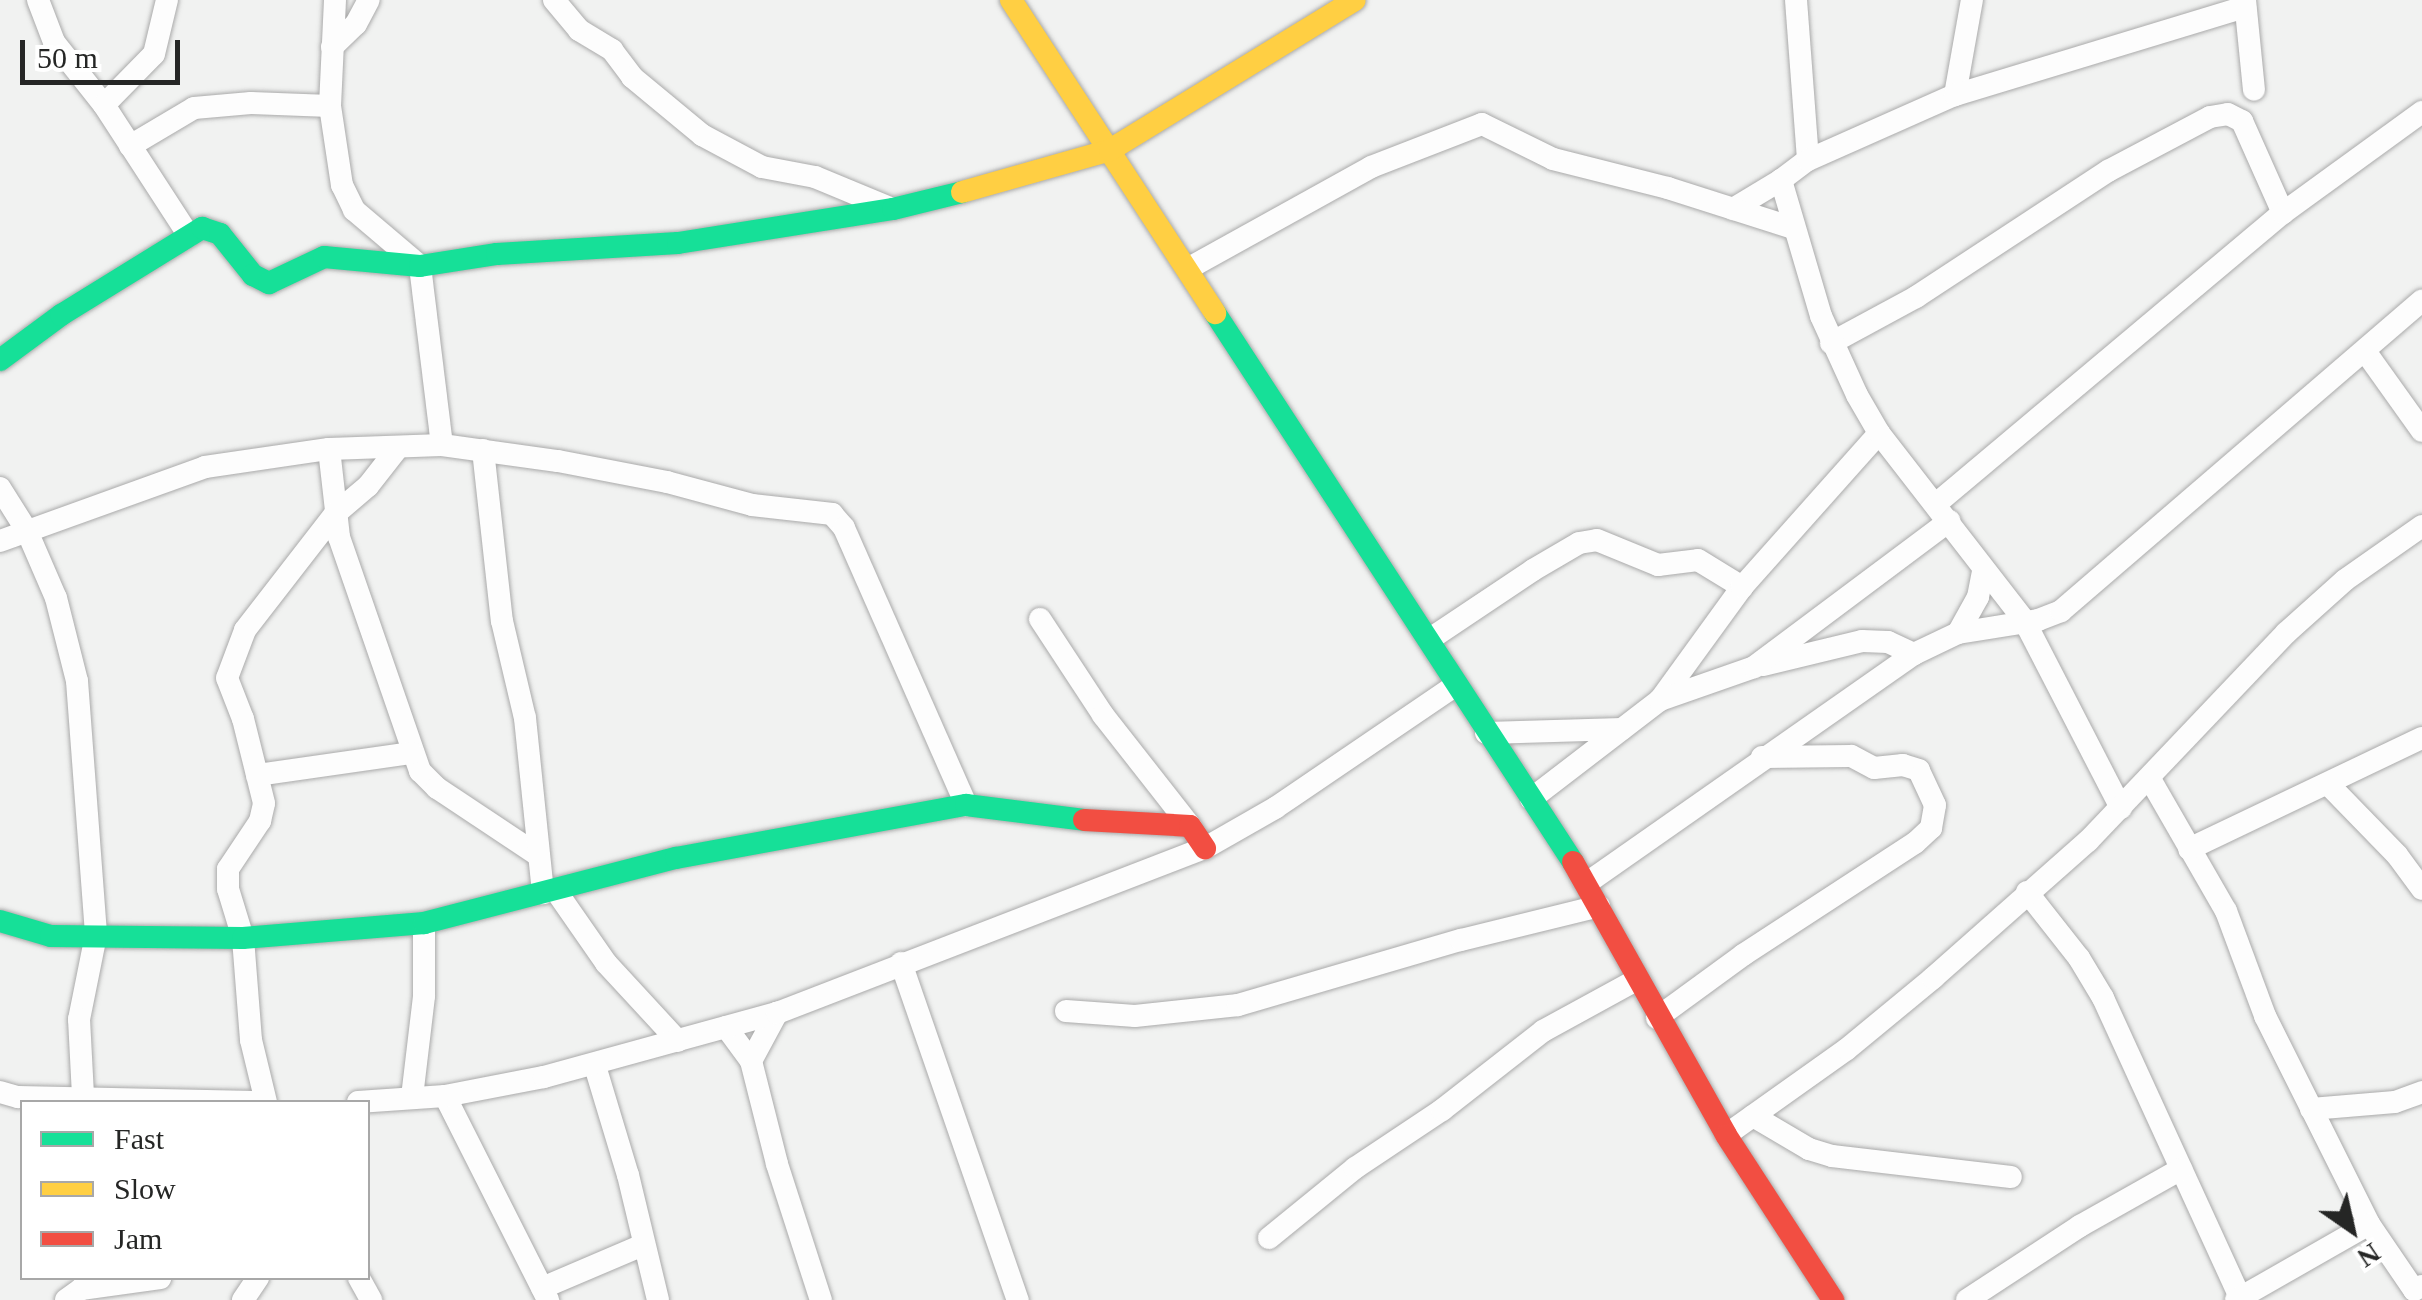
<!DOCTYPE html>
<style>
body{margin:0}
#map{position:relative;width:2422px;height:1300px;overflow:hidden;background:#f1f2f1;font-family:Georgia,serif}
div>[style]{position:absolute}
.roads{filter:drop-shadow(0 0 2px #aaa) drop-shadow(0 0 2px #aaa)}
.street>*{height:22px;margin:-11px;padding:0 11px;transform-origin:11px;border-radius:11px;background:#fdfdfd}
.fast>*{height:22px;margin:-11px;padding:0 11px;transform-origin:11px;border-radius:11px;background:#16e098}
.slow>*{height:22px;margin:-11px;padding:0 11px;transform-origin:11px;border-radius:11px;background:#ffcf43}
.jam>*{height:22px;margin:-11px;padding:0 11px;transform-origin:11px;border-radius:11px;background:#f24e42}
span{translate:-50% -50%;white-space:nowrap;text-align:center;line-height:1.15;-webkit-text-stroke:10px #fff;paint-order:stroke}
.legend{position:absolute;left:20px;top:1100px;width:350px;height:180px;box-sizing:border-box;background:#fff;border:2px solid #a8a8a8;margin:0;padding:12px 18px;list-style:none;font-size:30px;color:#252625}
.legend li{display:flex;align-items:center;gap:20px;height:50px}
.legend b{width:50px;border:2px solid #a8a8a8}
.north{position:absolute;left:2302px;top:1180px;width:100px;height:100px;-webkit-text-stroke:8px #fff;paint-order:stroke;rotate:146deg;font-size:28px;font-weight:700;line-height:40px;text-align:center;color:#252625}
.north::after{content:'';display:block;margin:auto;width:35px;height:45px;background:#252625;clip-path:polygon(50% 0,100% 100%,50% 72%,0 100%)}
.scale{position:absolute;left:20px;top:40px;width:160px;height:45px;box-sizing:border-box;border:5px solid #252625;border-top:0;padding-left:12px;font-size:30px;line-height:35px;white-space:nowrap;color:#252625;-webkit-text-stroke:8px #fff;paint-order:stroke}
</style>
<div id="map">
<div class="roads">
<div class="street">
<i style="left:38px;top:0;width:45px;rotate:69.1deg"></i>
<i style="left:54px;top:42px;width:80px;rotate:51.6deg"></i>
<i style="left:104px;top:105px;width:156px;rotate:57deg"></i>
<i style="left:335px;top:0;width:106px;rotate:92.7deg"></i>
<i style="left:330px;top:106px;width:80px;rotate:81.4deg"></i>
<i style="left:342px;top:185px;width:28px;rotate:64deg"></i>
<i style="left:354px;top:210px;width:87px;rotate:40.3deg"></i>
<i style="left:420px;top:266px;width:180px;rotate:83deg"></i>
<i style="left:554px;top:0;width:39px;rotate:50deg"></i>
<i style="left:579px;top:30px;width:39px;rotate:31deg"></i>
<i style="left:612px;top:50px;width:34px;rotate:53deg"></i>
<i style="left:632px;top:77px;width:91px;rotate:39.6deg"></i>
<i style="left:702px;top:135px;width:68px;rotate:28.1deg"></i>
<i style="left:762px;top:167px;width:54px;rotate:10.7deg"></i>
<i style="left:815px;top:177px;width:81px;rotate:22.5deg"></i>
<i style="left:1796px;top:0;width:160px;rotate:85.7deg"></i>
<i style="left:2245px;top:0;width:90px;rotate:84.3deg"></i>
<i style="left:332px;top:47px;width:33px;rotate:-44deg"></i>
<i style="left:356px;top:24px;width:27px;rotate:-62deg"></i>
<i style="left:1955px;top:95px;width:97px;rotate:-79.9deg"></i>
<i style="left:104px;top:105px;width:71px;rotate:-45.6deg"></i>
<i style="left:154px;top:54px;width:56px;rotate:-76.5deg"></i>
<i style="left:130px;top:146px;width:74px;rotate:-30.7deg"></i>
<i style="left:194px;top:108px;width:57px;rotate:-5deg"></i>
<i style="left:251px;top:103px;width:79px;rotate:2.2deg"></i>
<i style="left:1733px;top:209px;width:56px;rotate:-31.1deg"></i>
<i style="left:1189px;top:268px;width:208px;rotate:-29deg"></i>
<i style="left:1371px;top:167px;width:119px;rotate:-21.2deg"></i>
<i style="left:1482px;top:124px;width:79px;rotate:26.2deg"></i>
<i style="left:1553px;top:159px;width:119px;rotate:14.2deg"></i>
<i style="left:1668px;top:188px;width:131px;rotate:17.7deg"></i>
<i style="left:1831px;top:343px;width:97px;rotate:-28.4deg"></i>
<i style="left:1916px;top:297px;width:230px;rotate:-33.3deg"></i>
<i style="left:2108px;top:171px;width:115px;rotate:-27.9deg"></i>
<i style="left:2210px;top:117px;width:18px;rotate:-9deg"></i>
<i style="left:2228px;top:114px;width:16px;rotate:27deg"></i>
<i style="left:2242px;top:121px;width:101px;rotate:66deg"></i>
<i style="left:2365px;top:351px;width:98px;rotate:54.5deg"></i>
<i style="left:329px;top:449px;width:89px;rotate:83.5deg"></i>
<i style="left:339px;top:537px;width:248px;rotate:70.9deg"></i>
<i style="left:420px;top:771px;width:24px;rotate:45deg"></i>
<i style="left:437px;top:788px;width:121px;rotate:33.6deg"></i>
<i style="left:483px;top:450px;width:172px;rotate:83.7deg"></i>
<i style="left:502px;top:621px;width:100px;rotate:76.7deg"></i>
<i style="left:525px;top:718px;width:176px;rotate:84.1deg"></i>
<i style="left:0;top:488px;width:51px;rotate:57.9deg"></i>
<i style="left:27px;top:531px;width:73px;rotate:66.6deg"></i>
<i style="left:56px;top:598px;width:86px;rotate:75.8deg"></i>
<i style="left:77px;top:681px;width:255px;rotate:85.7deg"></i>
<i style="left:96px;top:935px;width:86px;rotate:101.4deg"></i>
<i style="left:79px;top:1019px;width:76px;rotate:87deg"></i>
<i style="left:1937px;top:503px;width:451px;rotate:-40deg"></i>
<i style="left:2283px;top:213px;width:172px;rotate:-36deg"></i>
<i style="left:0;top:541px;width:218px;rotate:-19.8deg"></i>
<i style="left:205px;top:467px;width:125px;rotate:-8.3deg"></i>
<i style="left:329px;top:449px;width:113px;rotate:-2deg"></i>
<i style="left:442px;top:445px;width:117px;rotate:7.9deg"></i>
<i style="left:558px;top:461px;width:111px;rotate:10.9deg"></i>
<i style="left:667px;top:482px;width:88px;rotate:15.1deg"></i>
<i style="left:752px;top:505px;width:81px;rotate:6.4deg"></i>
<i style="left:832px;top:514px;width:18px;rotate:49deg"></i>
<i style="left:844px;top:528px;width:303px;rotate:66.2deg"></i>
<i style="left:1040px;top:619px;width:115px;rotate:56.7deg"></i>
<i style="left:1103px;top:715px;width:141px;rotate:51.9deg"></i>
<i style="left:1958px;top:633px;width:41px;rotate:-60.9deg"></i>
<i style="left:1978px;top:597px;width:26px;rotate:-79deg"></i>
<i style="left:1430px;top:639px;width:124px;rotate:-33.8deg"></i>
<i style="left:1533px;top:570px;width:53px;rotate:-30.4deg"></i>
<i style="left:1579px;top:543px;width:18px;rotate:-9deg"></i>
<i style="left:1597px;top:540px;width:66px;rotate:22.3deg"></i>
<i style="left:1658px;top:565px;width:40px;rotate:-7.1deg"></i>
<i style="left:1698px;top:560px;width:52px;rotate:31.5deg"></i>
<i style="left:1763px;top:665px;width:102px;rotate:-13.6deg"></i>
<i style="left:1862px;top:641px;width:26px;rotate:2deg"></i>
<i style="left:1888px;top:642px;width:29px;rotate:25deg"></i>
<i style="left:1660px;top:700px;width:140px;rotate:-54deg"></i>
<i style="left:1742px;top:587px;width:206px;rotate:-48.3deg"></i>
<i style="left:1486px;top:733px;width:136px;rotate:-1.7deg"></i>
<i style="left:257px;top:775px;width:156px;rotate:-8.1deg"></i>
<i style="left:2150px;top:779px;width:152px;rotate:60.1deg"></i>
<i style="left:2226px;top:911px;width:112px;rotate:69.6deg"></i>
<i style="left:2265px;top:1016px;width:233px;rotate:63.4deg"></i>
<i style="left:2369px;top:1224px;width:80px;rotate:55.7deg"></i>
<i style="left:2414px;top:1290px;width:9px;rotate:-27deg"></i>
<i style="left:2328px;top:784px;width:99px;rotate:45.8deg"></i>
<i style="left:2397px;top:855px;width:42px;rotate:53.7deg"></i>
<i style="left:1531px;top:799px;width:163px;rotate:-37.5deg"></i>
<i style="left:1660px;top:700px;width:100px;rotate:-19.3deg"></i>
<i style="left:1754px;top:667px;width:244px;rotate:-36.8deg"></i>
<i style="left:2121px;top:808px;width:212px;rotate:-117.3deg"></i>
<i style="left:2024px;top:620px;width:237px;rotate:-127.8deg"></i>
<i style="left:1879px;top:433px;width:44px;rotate:-120.1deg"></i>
<i style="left:1857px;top:395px;width:87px;rotate:-114.5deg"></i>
<i style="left:1821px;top:316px;width:142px;rotate:-106.4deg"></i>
<i style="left:1781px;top:180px;width:34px;rotate:-37deg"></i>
<i style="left:1808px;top:160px;width:161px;rotate:-23.9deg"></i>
<i style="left:1955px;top:95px;width:303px;rotate:-16.9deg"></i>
<i style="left:2189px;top:849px;width:258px;rotate:-25.5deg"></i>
<i style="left:1587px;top:883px;width:399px;rotate:-35deg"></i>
<i style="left:1914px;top:654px;width:49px;rotate:-25.5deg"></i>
<i style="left:1958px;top:633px;width:81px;rotate:-9.2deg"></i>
<i style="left:2038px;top:620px;width:25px;rotate:-21deg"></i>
<i style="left:2061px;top:611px;width:476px;rotate:-40.7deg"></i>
<i style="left:556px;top:891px;width:88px;rotate:55.2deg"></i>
<i style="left:606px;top:963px;width:106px;rotate:47.3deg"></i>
<i style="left:2027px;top:892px;width:84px;rotate:51.8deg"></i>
<i style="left:2079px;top:958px;width:47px;rotate:59deg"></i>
<i style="left:2103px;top:998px;width:329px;rotate:65.4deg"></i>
<i style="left:901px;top:963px;width:357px;rotate:70.9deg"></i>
<i style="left:1066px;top:1011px;width:69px;rotate:4.1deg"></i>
<i style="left:1135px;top:1016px;width:104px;rotate:-6.1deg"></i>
<i style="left:1238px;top:1005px;width:232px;rotate:-16.3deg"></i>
<i style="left:1461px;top:940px;width:142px;rotate:-13.8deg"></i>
<i style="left:1657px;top:1018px;width:107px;rotate:-36.2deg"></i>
<i style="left:1743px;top:955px;width:205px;rotate:-33.1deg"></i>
<i style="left:1915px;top:843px;width:22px;rotate:-43deg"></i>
<i style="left:1931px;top:828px;width:23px;rotate:-80deg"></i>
<i style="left:1935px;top:805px;width:38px;rotate:-115deg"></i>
<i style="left:1919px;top:770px;width:17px;rotate:-163deg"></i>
<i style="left:1903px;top:765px;width:29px;rotate:174deg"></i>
<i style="left:1874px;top:768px;width:26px;rotate:-152deg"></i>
<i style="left:1851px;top:756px;width:89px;rotate:179.4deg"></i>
<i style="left:726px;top:1027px;width:42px;rotate:53.7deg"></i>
<i style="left:751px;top:1061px;width:106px;rotate:75.8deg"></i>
<i style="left:777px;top:1164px;width:143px;rotate:72.1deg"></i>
<i style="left:751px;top:1061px;width:55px;rotate:-61.6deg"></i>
<i style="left:595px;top:1066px;width:114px;rotate:73.2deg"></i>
<i style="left:628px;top:1175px;width:129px;rotate:76.5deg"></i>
<i style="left:0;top:1092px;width:19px;rotate:16deg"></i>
<i style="left:18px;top:1097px;width:247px;rotate:1.2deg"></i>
<i style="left:445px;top:1096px;width:229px;rotate:63.2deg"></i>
<i style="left:412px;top:1097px;width:102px;rotate:-83.2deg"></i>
<i style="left:424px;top:996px;width:73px;rotate:-90deg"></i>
<i style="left:266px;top:1102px;width:64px;rotate:-103.6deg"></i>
<i style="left:251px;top:1040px;width:102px;rotate:-94.5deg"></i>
<i style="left:243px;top:938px;width:51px;rotate:-107deg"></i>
<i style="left:228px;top:889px;width:20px;rotate:-90deg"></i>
<i style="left:228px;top:869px;width:58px;rotate:-56.3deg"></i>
<i style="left:260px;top:821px;width:18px;rotate:-77deg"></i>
<i style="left:264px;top:803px;width:87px;rotate:-104deg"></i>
<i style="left:243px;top:719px;width:44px;rotate:-111.3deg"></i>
<i style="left:227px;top:678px;width:51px;rotate:-69.4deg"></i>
<i style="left:245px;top:630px;width:147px;rotate:-52.2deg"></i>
<i style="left:335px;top:514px;width:43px;rotate:-40.3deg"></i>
<i style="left:368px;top:486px;width:47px;rotate:-51.9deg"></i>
<i style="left:358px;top:1102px;width:87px;rotate:-3.9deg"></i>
<i style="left:445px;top:1096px;width:101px;rotate:-10.9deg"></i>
<i style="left:544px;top:1077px;width:242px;rotate:-15.4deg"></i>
<i style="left:777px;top:1013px;width:459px;rotate:-21.1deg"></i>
<i style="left:1205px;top:848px;width:81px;rotate:-29.7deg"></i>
<i style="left:1275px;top:808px;width:219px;rotate:-34.2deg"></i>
<i style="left:2311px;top:1109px;width:84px;rotate:-4.8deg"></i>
<i style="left:2395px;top:1102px;width:29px;rotate:-20deg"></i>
<i style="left:1753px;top:1116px;width:65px;rotate:30.5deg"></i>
<i style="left:1809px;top:1149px;width:24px;rotate:17deg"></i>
<i style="left:1832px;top:1156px;width:180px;rotate:6.7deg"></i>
<i style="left:1726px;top:1135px;width:148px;rotate:-35.4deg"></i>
<i style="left:1847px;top:1049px;width:112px;rotate:-39.5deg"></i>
<i style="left:1933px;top:978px;width:207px;rotate:-41.5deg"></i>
<i style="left:2088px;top:841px;width:287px;rotate:-46.4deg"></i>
<i style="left:2286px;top:633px;width:79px;rotate:-41.9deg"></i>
<i style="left:2345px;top:580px;width:94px;rotate:-35deg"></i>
<i style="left:1269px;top:1238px;width:111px;rotate:-39.1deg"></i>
<i style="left:1355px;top:1168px;width:105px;rotate:-33.7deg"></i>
<i style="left:1442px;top:1110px;width:128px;rotate:-38deg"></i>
<i style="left:1543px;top:1031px;width:106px;rotate:-28.7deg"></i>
<i style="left:359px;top:1278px;width:25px;rotate:61deg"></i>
<i style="left:542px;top:1288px;width:110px;rotate:-23.1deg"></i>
<i style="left:66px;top:1300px;width:19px;rotate:-36deg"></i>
<i style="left:81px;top:1289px;width:80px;rotate:-7.9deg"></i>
<i style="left:243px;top:1300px;width:27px;rotate:-56deg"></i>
<i style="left:1967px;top:1300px;width:135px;rotate:-33.2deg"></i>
<i style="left:2080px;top:1226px;width:116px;rotate:-29.4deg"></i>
<i style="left:2236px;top:1300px;width:153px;rotate:-29.7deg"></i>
</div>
<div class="fast">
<i style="left:1215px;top:313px;width:655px;rotate:56.89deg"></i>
<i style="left:0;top:360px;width:76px;rotate:-36.4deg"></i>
<i style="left:61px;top:315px;width:166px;rotate:-31.7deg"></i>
<i style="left:202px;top:228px;width:19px;rotate:18deg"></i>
<i style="left:220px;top:234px;width:53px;rotate:51.2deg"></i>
<i style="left:253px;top:275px;width:18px;rotate:27deg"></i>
<i style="left:269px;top:283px;width:61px;rotate:-25.3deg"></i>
<i style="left:324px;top:257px;width:96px;rotate:5.4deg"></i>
<i style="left:420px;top:266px;width:78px;rotate:-8.9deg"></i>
<i style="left:497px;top:254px;width:181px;rotate:-3.5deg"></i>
<i style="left:678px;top:243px;width:218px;rotate:-9deg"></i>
<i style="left:893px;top:209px;width:71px;rotate:-13.8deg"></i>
<i style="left:0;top:921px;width:53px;rotate:16.4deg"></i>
<i style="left:51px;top:936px;width:192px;rotate:0.6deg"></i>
<i style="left:243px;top:938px;width:182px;rotate:-4.7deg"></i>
<i style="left:424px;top:923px;width:260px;rotate:-14.5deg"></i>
<i style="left:676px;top:858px;width:295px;rotate:-10.4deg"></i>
<i style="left:966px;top:805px;width:119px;rotate:7.2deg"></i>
</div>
<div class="slow">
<i style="left:1011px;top:0;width:374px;rotate:56.9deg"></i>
<i style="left:962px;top:192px;width:154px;rotate:-15.8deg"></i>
<i style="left:1110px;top:150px;width:287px;rotate:-31.5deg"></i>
</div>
<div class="jam">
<i style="left:1084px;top:820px;width:106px;rotate:3.2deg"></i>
<i style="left:1190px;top:826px;width:27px;rotate:56deg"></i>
<i style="left:1573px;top:862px;width:313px;rotate:60.7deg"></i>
<i style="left:1726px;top:1135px;width:197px;rotate:57deg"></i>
</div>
</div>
<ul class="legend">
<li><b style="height:12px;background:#16e098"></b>Fast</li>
<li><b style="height:12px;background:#ffcf43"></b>Slow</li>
<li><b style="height:12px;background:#f24e42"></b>Jam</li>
</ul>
<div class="north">N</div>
<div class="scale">50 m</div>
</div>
